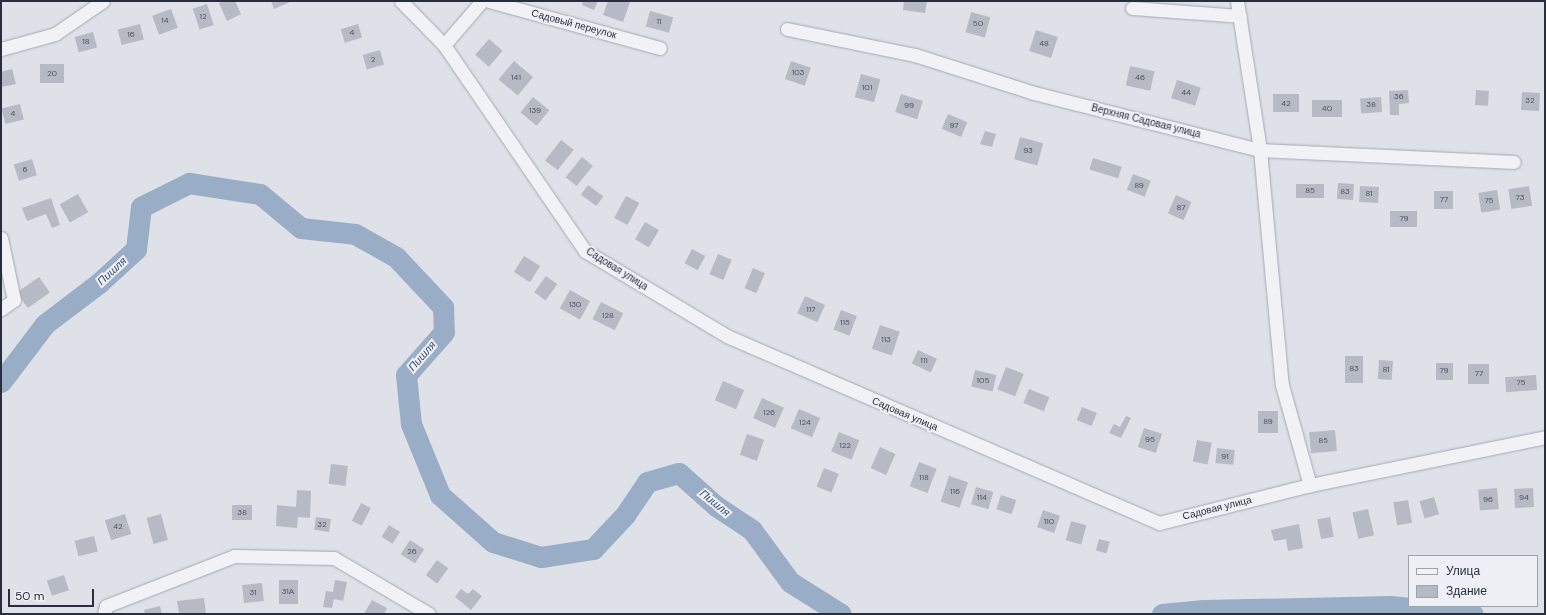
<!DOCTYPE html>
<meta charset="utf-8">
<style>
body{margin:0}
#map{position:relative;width:1546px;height:615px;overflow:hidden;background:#dee1e7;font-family:"DM Sans",sans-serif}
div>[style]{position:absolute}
.river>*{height:21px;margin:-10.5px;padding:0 10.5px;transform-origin:10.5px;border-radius:10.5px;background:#9aadc6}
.building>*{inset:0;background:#b6bac4;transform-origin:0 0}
.roads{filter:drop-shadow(0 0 1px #a4a8b1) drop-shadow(0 0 1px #a4a8b1)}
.street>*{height:13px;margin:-6.5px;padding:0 6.5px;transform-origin:6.5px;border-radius:6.5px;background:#f1f2f6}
span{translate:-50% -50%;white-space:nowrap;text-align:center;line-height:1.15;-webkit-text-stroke:4px #eef0f5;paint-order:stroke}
.number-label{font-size:8px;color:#4c515f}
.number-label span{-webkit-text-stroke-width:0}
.street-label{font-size:10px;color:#282e3d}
.water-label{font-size:11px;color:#344b6f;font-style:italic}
.frame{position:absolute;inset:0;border:2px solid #282e3d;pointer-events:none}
.legend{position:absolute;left:1408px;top:555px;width:130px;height:52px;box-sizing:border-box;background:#eef0f5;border:1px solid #9fa2ab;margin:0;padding:5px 7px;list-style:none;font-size:12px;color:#282e3d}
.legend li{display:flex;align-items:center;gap:8px;height:20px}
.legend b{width:20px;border:1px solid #9fa2ab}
.scale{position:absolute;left:8px;top:589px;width:86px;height:18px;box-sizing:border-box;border:2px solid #282e3d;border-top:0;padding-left:5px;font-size:12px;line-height:14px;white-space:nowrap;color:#282e3d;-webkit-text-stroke:3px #eef0f5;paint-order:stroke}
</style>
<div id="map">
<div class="river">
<i style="left:1px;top:382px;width:73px;rotate:-52.8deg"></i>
<i style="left:45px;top:324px;width:68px;rotate:-37.2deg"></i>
<i style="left:99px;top:283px;width:50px;rotate:-42.6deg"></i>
<i style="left:136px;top:249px;width:42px;rotate:-83.2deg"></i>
<i style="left:141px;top:207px;width:54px;rotate:-26.6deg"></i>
<i style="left:189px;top:183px;width:72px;rotate:8.8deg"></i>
<i style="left:260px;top:194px;width:53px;rotate:39.7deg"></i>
<i style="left:301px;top:228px;width:54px;rotate:6.3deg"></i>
<i style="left:355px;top:234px;width:47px;rotate:29.3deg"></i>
<i style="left:396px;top:257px;width:69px;rotate:46.8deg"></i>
<i style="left:443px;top:307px;width:25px;rotate:88deg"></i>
<i style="left:444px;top:332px;width:57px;rotate:131.5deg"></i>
<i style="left:406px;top:375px;width:49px;rotate:84.2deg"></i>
<i style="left:411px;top:424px;width:77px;rotate:67.8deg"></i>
<i style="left:440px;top:495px;width:71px;rotate:41.6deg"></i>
<i style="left:493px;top:542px;width:50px;rotate:17.4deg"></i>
<i style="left:541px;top:557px;width:53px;rotate:-8.7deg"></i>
<i style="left:593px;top:549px;width:47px;rotate:-46.7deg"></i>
<i style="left:625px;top:515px;width:40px;rotate:-56deg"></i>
<i style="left:647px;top:482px;width:33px;rotate:-16deg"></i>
<i style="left:679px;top:473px;width:50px;rotate:41.7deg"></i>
<i style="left:716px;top:506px;width:43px;rotate:33.7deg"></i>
<i style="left:752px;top:530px;width:64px;rotate:53.8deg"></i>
<i style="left:790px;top:582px;width:60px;rotate:32.1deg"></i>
<i style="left:1162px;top:614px;width:42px;rotate:-5.4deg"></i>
<i style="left:1204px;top:610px;width:186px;rotate:-1.2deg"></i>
<i style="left:1390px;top:606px;width:83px;rotate:5.5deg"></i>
</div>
<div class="building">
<i style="clip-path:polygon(224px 1px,235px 1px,241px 14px,227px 21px,219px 3px)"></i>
<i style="clip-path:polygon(271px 1px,290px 1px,290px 2px,274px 9px)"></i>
<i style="clip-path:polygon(583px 1px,598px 1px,594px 10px,582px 5px)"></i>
<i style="clip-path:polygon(608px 1px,630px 2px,623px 22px,603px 15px)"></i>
<i style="clip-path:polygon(904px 1px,927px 1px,925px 13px,903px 10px)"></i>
<i style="left:207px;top:4px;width:22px;height:15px;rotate:72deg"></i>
<i style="left:171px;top:9px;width:20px;height:20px;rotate:70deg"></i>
<i style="left:650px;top:11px;width:24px;height:16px;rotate:15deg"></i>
<i style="left:971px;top:12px;width:20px;height:21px;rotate:15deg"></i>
<i style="left:140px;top:24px;width:16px;height:23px;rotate:76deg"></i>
<i style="left:358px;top:24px;width:14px;height:18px;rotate:73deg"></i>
<i style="left:1036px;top:30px;width:23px;height:22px;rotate:18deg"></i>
<i style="left:93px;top:32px;width:16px;height:19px;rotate:75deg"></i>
<i style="left:489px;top:39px;width:18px;height:21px;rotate:41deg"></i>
<i style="left:380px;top:50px;width:15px;height:18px;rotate:74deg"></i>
<i style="left:514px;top:61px;width:25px;height:24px;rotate:40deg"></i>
<i style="left:791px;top:61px;width:21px;height:19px;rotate:19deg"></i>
<i style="left:64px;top:64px;width:19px;height:24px;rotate:90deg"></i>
<i style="left:1130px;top:66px;width:25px;height:20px;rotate:12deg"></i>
<i style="clip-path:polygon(12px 69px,16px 84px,1px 87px,1px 72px)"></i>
<i style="left:861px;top:74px;width:20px;height:24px;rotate:15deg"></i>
<i style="left:1177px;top:80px;width:25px;height:19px;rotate:18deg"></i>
<i style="clip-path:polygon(1408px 90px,1409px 103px,1399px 104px,1399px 115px,1390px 115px,1389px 91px)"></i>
<i style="left:1476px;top:90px;width:13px;height:15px;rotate:4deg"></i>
<i style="left:1522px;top:92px;width:18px;height:18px;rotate:3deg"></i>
<i style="left:901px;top:94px;width:23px;height:19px;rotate:18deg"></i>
<i style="left:1299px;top:94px;width:18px;height:26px;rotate:90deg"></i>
<i style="left:533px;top:97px;width:21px;height:20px;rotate:39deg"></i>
<i style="left:1381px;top:97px;width:15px;height:21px;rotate:86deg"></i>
<i style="left:1312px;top:100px;width:30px;height:17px"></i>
<i style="left:20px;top:104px;width:16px;height:19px;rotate:76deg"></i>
<i style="left:948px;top:114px;width:21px;height:16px;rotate:23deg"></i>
<i style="clip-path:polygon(985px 131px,996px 134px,992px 147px,980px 144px)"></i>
<i style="left:1020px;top:137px;width:24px;height:23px;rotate:15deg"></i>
<i style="left:561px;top:140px;width:16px;height:26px;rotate:38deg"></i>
<i style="left:582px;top:157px;width:14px;height:26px;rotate:39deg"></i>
<i style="left:1093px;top:158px;width:30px;height:12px;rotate:17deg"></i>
<i style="left:32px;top:159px;width:17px;height:19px;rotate:73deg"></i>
<i style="left:1133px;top:174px;width:19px;height:17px;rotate:21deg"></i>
<i style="left:1338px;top:183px;width:16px;height:16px;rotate:4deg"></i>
<i style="left:1296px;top:184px;width:28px;height:14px"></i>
<i style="left:588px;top:185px;width:19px;height:12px;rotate:36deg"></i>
<i style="left:1360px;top:186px;width:19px;height:16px;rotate:3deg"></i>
<i style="left:1529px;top:186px;width:20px;height:21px;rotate:81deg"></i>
<i style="left:1497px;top:190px;width:20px;height:19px;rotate:81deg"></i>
<i style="left:1434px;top:191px;width:19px;height:18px"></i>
<i style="left:78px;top:194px;width:21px;height:21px;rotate:61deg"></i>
<i style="left:1176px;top:195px;width:17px;height:20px;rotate:24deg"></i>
<i style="left:626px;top:196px;width:15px;height:25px;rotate:28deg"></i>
<i style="clip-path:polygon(51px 198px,60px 225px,52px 228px,46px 214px,27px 221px,22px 208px)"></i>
<i style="left:1390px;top:211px;width:27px;height:16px"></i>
<i style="left:645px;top:222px;width:16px;height:20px;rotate:30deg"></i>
<i style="left:692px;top:249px;width:15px;height:16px;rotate:28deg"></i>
<i style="left:718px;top:254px;width:15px;height:22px;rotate:23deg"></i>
<i style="left:524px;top:256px;width:19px;height:19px;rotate:32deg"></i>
<i style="left:753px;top:268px;width:13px;height:22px;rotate:23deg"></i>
<i style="left:546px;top:276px;width:14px;height:20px;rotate:36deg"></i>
<i style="left:39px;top:277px;width:19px;height:27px;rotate:55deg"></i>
<i style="left:570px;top:290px;width:23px;height:21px;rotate:29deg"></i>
<i style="left:805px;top:296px;width:22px;height:19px;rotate:24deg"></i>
<i style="left:601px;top:302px;width:25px;height:19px;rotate:27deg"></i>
<i style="left:841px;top:310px;width:17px;height:21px;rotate:21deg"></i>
<i style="left:880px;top:325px;width:21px;height:25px;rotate:19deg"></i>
<i style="left:918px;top:350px;width:21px;height:15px;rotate:25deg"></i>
<i style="left:1345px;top:356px;width:18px;height:27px"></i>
<i style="left:1379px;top:360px;width:14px;height:19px;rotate:4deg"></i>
<i style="left:1436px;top:363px;width:17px;height:17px"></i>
<i style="left:1468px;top:364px;width:21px;height:20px"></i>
<i style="left:1006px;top:367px;width:19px;height:24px;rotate:21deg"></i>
<i style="left:975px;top:370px;width:22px;height:17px;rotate:13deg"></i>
<i style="left:1536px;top:375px;width:15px;height:31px;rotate:86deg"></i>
<i style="left:723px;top:381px;width:23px;height:21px;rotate:23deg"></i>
<i style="left:1029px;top:389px;width:22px;height:15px;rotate:22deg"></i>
<i style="left:762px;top:398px;width:24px;height:22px;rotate:24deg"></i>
<i style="left:1082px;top:407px;width:16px;height:14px;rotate:22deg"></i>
<i style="left:799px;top:409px;width:23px;height:21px;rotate:23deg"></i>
<i style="left:1258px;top:411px;width:20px;height:22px"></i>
<i style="clip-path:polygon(1126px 416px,1131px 418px,1121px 438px,1109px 433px,1114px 424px,1120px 427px)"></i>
<i style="left:1144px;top:428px;width:19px;height:20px;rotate:18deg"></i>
<i style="left:1335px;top:430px;width:21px;height:26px;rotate:85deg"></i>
<i style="left:839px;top:432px;width:22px;height:21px;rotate:22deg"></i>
<i style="left:747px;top:434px;width:18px;height:22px;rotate:19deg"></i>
<i style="left:1197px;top:440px;width:15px;height:22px;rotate:11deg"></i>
<i style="left:880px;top:447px;width:17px;height:23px;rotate:24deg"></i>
<i style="left:1217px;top:448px;width:18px;height:15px;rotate:6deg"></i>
<i style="left:919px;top:462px;width:19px;height:26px;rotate:21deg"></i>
<i style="left:331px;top:464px;width:17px;height:20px;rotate:7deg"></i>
<i style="left:824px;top:468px;width:16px;height:20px;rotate:22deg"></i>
<i style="left:949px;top:476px;width:20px;height:27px;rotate:18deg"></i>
<i style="left:976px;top:487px;width:18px;height:18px;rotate:16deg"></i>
<i style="left:1497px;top:488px;width:21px;height:19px;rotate:85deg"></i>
<i style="left:1533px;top:488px;width:19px;height:19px;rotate:87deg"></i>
<i style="clip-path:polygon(297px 490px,311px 491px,310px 518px,298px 517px,297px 528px,276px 526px,277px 505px,296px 507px)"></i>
<i style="left:1001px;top:495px;width:16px;height:15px;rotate:18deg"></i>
<i style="left:1434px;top:497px;width:18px;height:15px;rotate:74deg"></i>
<i style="left:1408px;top:500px;width:23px;height:15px;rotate:80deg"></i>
<i style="left:361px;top:503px;width:11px;height:20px;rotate:27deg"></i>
<i style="left:232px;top:505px;width:20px;height:15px"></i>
<i style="left:1368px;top:509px;width:27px;height:16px;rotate:77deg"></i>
<i style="left:1043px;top:510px;width:18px;height:18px;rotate:19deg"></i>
<i style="left:125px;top:514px;width:21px;height:21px;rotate:73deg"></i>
<i style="left:161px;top:514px;width:27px;height:15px;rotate:75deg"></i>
<i style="left:316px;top:517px;width:15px;height:13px;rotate:8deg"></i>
<i style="left:1330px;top:517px;width:20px;height:13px;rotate:79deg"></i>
<i style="left:1071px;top:521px;width:16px;height:20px;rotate:15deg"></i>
<i style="clip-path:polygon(1299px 524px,1303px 548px,1288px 551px,1286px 539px,1274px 541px,1271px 530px)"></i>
<i style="left:389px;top:525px;width:13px;height:14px;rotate:32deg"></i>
<i style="left:94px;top:536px;width:16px;height:20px;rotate:76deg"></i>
<i style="left:1099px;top:539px;width:11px;height:12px;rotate:15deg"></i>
<i style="left:410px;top:540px;width:17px;height:17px;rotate:33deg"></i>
<i style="left:437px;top:560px;width:14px;height:19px;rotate:36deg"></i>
<i style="left:64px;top:575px;width:16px;height:18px;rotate:72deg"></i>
<i style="left:279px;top:580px;width:19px;height:24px"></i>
<i style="clip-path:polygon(335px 580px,347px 582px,343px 601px,334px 599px,332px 608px,323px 607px,326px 591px,333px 592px)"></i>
<i style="left:262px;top:583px;width:18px;height:20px;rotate:84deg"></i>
<i style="clip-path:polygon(461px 589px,468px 594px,473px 589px,482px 596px,471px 610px,455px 597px)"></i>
<i style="clip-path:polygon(204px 598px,206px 614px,179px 614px,177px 601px)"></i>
<i style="clip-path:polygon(372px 600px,387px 608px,384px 614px,364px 614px)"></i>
<i style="clip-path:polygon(160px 606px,162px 614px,145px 614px,144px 610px)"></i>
</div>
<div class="roads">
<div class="street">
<i style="left:401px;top:1px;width:62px;rotate:45.7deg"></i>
<i style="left:444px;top:45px;width:250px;rotate:55.6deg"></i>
<i style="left:585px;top:251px;width:165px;rotate:30.9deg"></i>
<i style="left:727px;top:336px;width:471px;rotate:23.4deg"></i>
<i style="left:1159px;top:523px;width:156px;rotate:-14.1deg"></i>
<i style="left:1310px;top:485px;width:240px;rotate:-11.5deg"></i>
<i style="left:489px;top:1px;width:177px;rotate:15.4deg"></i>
<i style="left:1237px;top:1px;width:151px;rotate:81.2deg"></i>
<i style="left:1260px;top:150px;width:236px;rotate:84.7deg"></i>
<i style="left:1282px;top:385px;width:104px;rotate:74.4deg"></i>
<i style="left:1132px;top:8px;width:108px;rotate:4.2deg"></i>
<i style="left:787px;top:29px;width:131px;rotate:11.5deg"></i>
<i style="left:915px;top:55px;width:125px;rotate:17.7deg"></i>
<i style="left:1034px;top:93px;width:233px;rotate:14.2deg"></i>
<i style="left:1260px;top:150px;width:254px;rotate:2.7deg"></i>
<i style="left:444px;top:45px;width:58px;rotate:-49.2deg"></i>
<i style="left:1px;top:49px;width:56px;rotate:-15.5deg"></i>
<i style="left:55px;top:34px;width:58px;rotate:-34.5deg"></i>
<i style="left:1px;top:238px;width:63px;rotate:78.2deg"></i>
<i style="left:14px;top:300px;width:16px;rotate:145deg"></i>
<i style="left:104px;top:614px;width:8px;rotate:-76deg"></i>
<i style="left:106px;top:606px;width:137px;rotate:-21.3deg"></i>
<i style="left:234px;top:556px;width:100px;rotate:1.1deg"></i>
<i style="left:334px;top:558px;width:110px;rotate:30.5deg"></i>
</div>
</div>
<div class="number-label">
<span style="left:203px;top:17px">12</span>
<span style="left:165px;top:21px">14</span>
<span style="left:659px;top:22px">11</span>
<span style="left:978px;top:24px">50</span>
<span style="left:352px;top:33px">4</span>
<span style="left:131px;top:35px">16</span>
<span style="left:86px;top:42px">18</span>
<span style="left:1044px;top:44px">48</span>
<span style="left:373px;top:60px">2</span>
<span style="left:798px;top:73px">103</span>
<span style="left:52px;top:74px">20</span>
<span style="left:516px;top:78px">141</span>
<span style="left:1140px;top:78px">46</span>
<span style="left:867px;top:88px">101</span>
<span style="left:1186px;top:93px">44</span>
<span style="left:1399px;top:97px">36</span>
<span style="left:1530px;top:101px">32</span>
<span style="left:1286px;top:104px">42</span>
<span style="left:1371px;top:105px">38</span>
<span style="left:909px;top:106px">99</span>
<span style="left:1327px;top:109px">40</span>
<span style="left:535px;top:111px">139</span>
<span style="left:13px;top:114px">4</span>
<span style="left:954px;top:126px">97</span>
<span style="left:1028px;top:151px">93</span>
<span style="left:25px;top:170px">6</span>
<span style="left:1139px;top:186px">89</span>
<span style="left:1310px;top:191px">85</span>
<span style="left:1345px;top:192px">83</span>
<span style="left:1369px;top:194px">81</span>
<span style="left:1520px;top:198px">73</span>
<span style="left:1444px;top:200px">77</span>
<span style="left:1489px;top:201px">75</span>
<span style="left:1181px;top:208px">87</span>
<span style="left:1404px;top:219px">79</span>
<span style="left:575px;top:305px">130</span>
<span style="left:811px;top:310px">117</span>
<span style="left:608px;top:316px">128</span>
<span style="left:845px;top:323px">115</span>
<span style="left:886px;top:340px">113</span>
<span style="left:924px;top:361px">111</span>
<span style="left:1354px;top:369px">83</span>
<span style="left:1386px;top:370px">81</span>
<span style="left:1444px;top:371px">79</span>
<span style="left:1479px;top:374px">77</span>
<span style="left:983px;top:381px">105</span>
<span style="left:1521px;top:383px">75</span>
<span style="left:769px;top:413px">126</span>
<span style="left:1268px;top:422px">89</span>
<span style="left:805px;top:423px">124</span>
<span style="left:1150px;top:440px">95</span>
<span style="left:1323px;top:441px">85</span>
<span style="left:845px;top:446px">122</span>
<span style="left:1225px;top:457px">91</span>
<span style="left:924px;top:478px">118</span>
<span style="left:955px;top:492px">116</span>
<span style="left:982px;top:498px">114</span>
<span style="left:1524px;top:498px">94</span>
<span style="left:1488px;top:500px">96</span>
<span style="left:242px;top:513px">38</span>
<span style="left:1049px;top:522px">110</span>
<span style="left:322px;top:525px">32</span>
<span style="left:118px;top:527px">42</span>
<span style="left:412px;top:552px">26</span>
<span style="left:288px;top:592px">31А</span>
<span style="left:253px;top:593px">31</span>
</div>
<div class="street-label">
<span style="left:574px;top:24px;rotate:15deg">Садовый переулок</span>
<span style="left:1146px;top:121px;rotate:14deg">Верхняя Садовая улица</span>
<span style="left:617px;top:269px;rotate:32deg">Садовая улица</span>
<span style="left:905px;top:414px;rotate:23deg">Садовая улица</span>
<span style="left:1217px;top:508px;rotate:-14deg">Садовая улица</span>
</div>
<div class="water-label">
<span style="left:112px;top:271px;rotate:-43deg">Пишля</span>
<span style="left:422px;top:356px;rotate:-49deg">Пишля</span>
<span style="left:715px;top:503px;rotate:39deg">Пишля</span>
</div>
<div class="frame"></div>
<ul class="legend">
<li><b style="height:5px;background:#f1f2f6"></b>Улица</li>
<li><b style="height:11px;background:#b6bac4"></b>Здание</li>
</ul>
<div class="scale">50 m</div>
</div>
